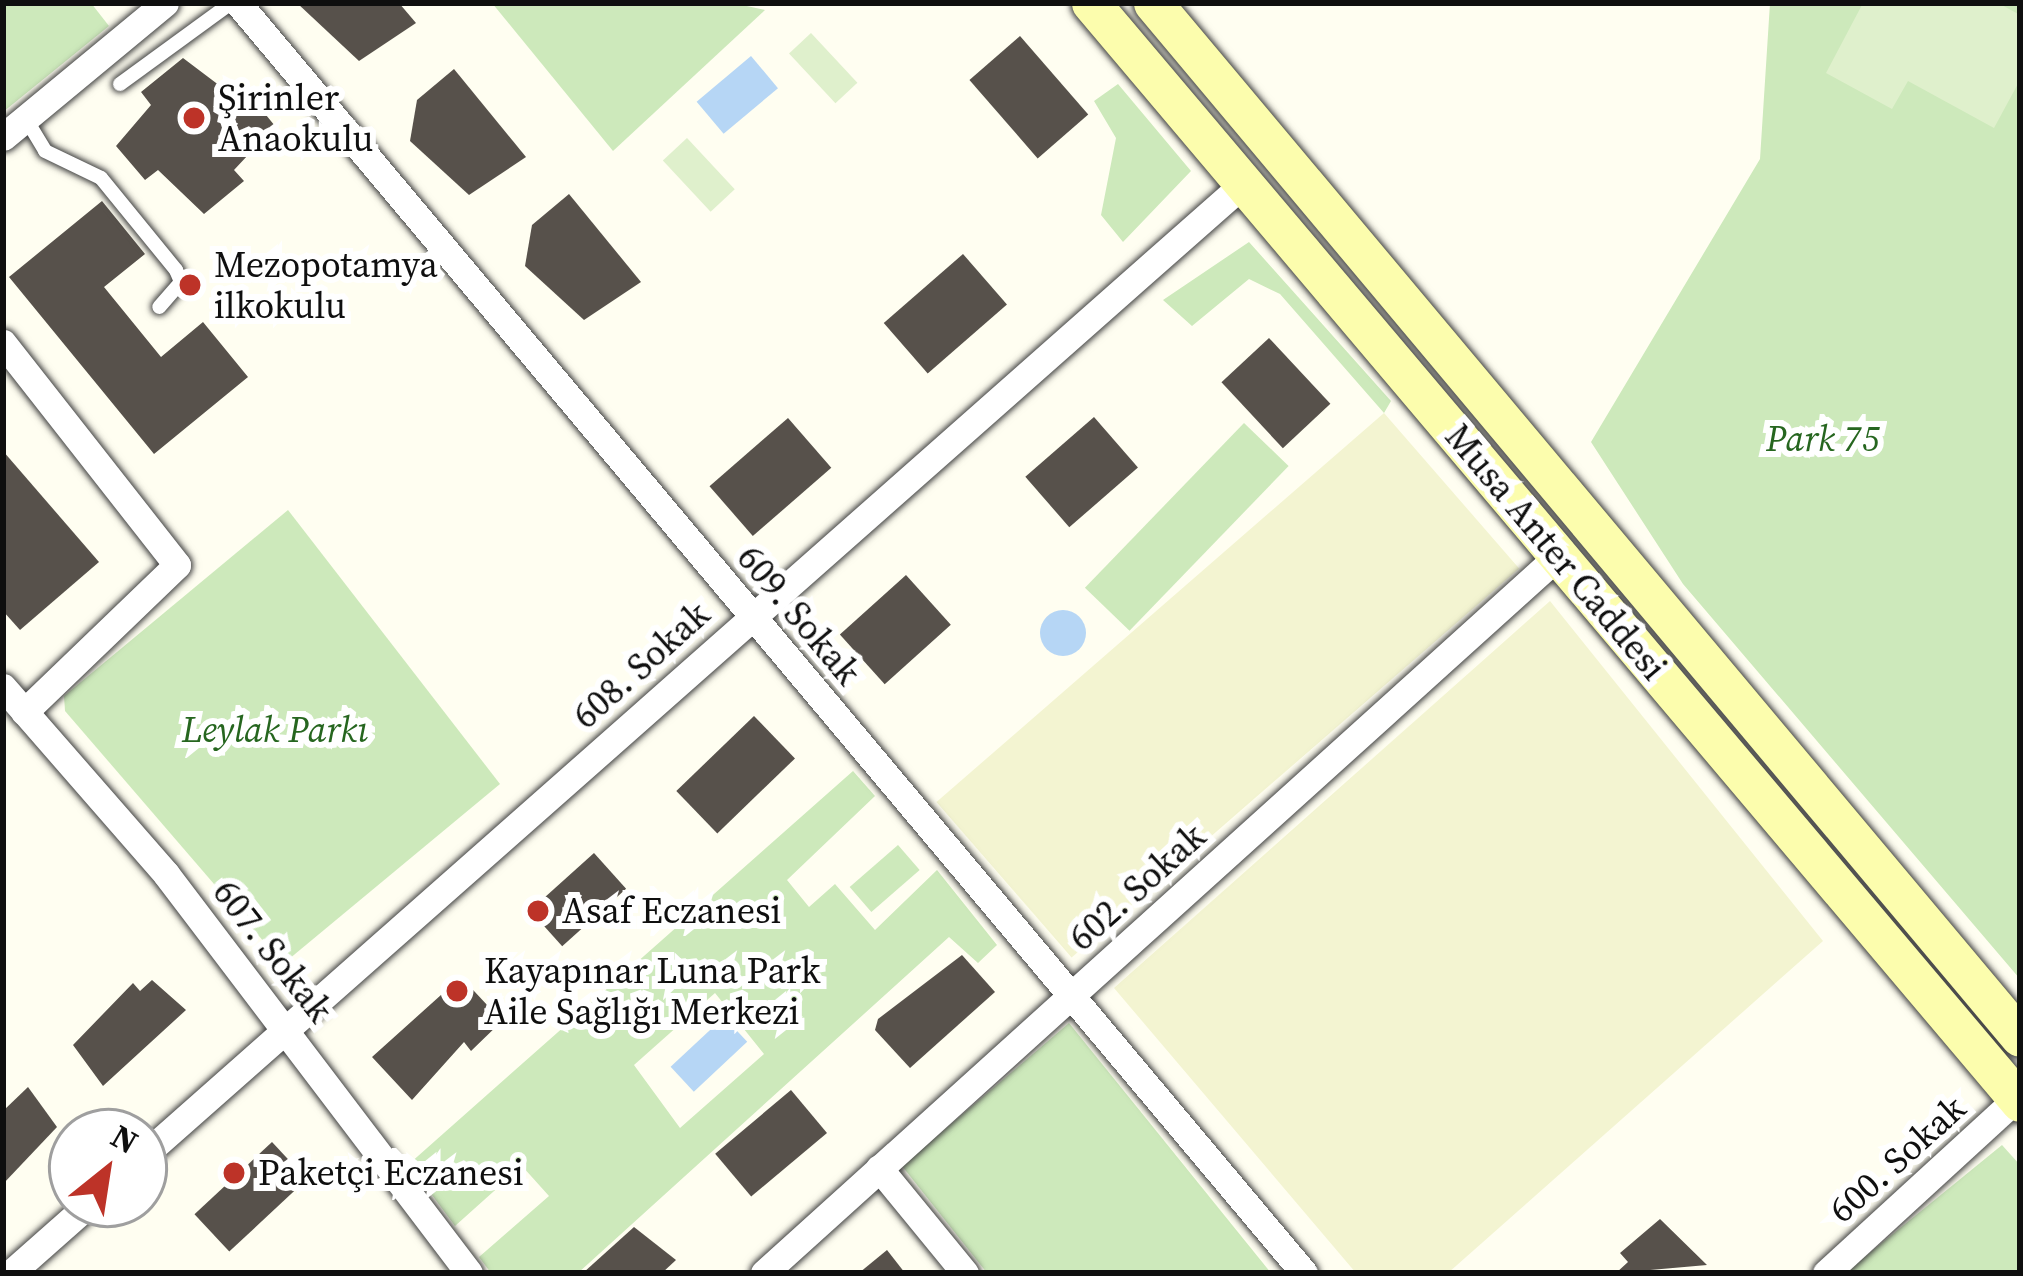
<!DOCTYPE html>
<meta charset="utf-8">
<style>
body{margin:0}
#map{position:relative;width:2023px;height:1276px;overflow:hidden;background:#fffef1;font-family:"Source Serif 4",serif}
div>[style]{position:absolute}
.farmland>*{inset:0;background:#f3f4d1;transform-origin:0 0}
.green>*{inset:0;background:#cde9bb;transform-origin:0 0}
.pitch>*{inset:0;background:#dff0cc;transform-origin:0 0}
.water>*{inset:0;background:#b6d6f5;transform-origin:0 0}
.round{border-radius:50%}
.building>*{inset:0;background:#57514b;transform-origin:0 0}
.roads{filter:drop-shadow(0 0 3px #424242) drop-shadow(0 0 3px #424242)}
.service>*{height:14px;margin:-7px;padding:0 7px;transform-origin:7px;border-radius:7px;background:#fff}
.minor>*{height:27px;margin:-13.5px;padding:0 13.5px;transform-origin:13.5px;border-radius:13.5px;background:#fff}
.secondary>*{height:39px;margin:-19.5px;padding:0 19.5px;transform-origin:19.5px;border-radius:19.5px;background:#fcfdad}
.dots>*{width:33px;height:33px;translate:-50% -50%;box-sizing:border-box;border:6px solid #fff;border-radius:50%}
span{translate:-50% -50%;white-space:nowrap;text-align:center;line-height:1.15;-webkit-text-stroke:12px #fff;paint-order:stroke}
.poi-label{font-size:36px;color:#0f0f0f}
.left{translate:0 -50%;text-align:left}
.park-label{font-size:36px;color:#26661f;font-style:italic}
.street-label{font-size:36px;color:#0f0f0f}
.frame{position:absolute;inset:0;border:6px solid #0f0f0f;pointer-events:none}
.north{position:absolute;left:48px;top:1108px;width:120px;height:120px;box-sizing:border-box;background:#fff;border:3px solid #9f9f9f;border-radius:50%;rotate:30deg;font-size:33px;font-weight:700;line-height:48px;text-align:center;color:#0f0f0f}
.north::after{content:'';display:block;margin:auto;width:42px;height:54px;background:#bd3328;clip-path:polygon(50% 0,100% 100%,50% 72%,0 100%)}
</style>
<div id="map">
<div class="farmland">
<i style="left:1384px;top:413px;width:206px;height:593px;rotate:49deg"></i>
<i style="clip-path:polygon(1550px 601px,1823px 941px,1448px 1273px,1356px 1273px,1114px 988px)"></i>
</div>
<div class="green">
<i style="clip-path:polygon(3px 3px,91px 3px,109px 26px,3px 112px)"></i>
<i style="clip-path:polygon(492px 3px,733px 3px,765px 10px,613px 151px)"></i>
<i style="clip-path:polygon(1770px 3px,2020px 3px,2020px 979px,1683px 584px,1591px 442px,1760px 159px)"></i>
<i style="clip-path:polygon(1118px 84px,1191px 171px,1123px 242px,1101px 215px,1116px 138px,1094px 101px)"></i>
<i style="clip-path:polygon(1249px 242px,1391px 401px,1384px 413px,1280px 294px,1249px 279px,1192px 326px,1163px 300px)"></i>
<i style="left:1244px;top:423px;width:62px;height:229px;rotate:44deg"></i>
<i style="clip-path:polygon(288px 510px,500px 784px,283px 964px,65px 711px,64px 696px)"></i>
<i style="clip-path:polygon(evenodd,853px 771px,875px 796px,787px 880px,809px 907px,835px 884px,875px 930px,937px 870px,997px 945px,978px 963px,949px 937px,578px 1273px,491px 1273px,479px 1257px,549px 1196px,522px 1166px,455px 1226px,409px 1164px,853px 771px,715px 993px,764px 1054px,680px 1128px,634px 1065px,715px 993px)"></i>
<i style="left:898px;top:845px;width:33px;height:64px;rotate:49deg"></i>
<i style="clip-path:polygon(1069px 1023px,1271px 1273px,987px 1273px,902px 1166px)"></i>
<i style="clip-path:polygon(2002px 1145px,2020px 1165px,2020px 1273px,1845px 1273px)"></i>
</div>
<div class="pitch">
<i style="clip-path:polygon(1863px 3px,1998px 3px,2020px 15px,2020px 80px,1994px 128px,1908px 81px,1892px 109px,1826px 73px)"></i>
<i style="left:811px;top:33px;width:68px;height:30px;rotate:47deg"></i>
<i style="left:687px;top:138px;width:70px;height:33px;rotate:47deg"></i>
</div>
<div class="water">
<i style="left:751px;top:56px;width:42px;height:71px;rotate:50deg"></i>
<i class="round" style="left:1040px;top:610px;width:46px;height:46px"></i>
<i style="left:724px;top:1017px;width:34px;height:73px;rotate:47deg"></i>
</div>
<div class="building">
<i style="clip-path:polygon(297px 3px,399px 3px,416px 23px,359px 61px)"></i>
<i style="left:1020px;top:36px;width:104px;height:67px;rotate:49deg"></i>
<i style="clip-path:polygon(183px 58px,228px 92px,240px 83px,275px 126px,234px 170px,244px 181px,204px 214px,158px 170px,145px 180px,116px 146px,151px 105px,141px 92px)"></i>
<i style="clip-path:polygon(454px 69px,526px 157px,469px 195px,410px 141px,417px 100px)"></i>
<i style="clip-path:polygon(569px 194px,641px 282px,584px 320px,525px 266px,532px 225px)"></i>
<i style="clip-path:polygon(102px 201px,145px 254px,104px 287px,161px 357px,203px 322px,248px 377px,154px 454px,9px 277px)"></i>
<i style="left:963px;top:254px;width:67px;height:105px;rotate:49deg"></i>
<i style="left:1269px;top:338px;width:90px;height:65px;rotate:47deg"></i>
<i style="left:1094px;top:417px;width:67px;height:91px;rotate:49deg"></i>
<i style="left:788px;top:418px;width:66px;height:104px;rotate:49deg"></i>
<i style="clip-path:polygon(3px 451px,99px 562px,20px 630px,3px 611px)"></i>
<i style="left:906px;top:575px;width:67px;height:89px;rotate:48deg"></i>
<i style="left:754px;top:716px;width:59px;height:108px;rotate:46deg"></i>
<i style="left:594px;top:853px;width:48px;height:86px;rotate:48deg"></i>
<i style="clip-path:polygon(962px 955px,995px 992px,910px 1068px,875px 1030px,878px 1019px)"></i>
<i style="clip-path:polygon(461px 977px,502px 1021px,471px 1051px,464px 1042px,412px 1100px,372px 1057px)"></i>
<i style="clip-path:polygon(152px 980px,186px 1010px,103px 1086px,73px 1045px,133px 983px,140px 991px)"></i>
<i style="clip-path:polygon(28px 1087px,57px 1127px,3px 1184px,3px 1111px)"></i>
<i style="left:791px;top:1090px;width:56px;height:99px;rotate:50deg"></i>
<i style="left:272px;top:1142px;width:51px;height:106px;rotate:47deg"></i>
<i style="clip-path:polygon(1660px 1219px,1707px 1265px,1616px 1273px,1628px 1262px,1620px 1253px)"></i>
<i style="clip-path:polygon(634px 1227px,676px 1260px,662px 1273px,583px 1273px)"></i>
<i style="clip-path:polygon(887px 1250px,905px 1273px,859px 1273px)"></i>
</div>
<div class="roads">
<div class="service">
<i style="left:120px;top:84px;width:137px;rotate:-36.1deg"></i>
<i style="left:26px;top:119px;width:37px;rotate:59deg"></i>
<i style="left:45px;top:151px;width:62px;rotate:25.7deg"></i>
<i style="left:101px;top:178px;width:119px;rotate:50.8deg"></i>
<i style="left:176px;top:270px;width:13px;rotate:67deg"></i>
<i style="left:181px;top:282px;width:33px;rotate:131deg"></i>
</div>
<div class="minor">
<i style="left:238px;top:3px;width:1658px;rotate:49.99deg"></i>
<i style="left:3px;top:137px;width:210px;rotate:-39.6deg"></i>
<i style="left:3px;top:343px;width:282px;rotate:51.9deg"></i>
<i style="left:177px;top:565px;width:212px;rotate:136.1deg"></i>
<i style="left:3px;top:687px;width:248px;rotate:48.9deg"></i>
<i style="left:166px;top:874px;width:501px;rotate:52.79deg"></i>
<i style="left:144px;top:1155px;width:1465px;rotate:-41.46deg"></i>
<i style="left:879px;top:1168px;width:136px;rotate:50.7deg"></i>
<i style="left:11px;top:1273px;width:104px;rotate:-41.5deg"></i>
<i style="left:764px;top:1273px;width:1071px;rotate:-42.09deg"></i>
<i style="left:1826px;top:1273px;width:259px;rotate:-42.5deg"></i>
</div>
<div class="secondary">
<i style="left:1091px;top:3px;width:1439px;rotate:49.79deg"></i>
<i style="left:1153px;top:3px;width:1349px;rotate:50.02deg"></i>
</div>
</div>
<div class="dots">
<i style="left:194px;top:118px;background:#bd3328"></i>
<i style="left:190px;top:285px;background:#bd3328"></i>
<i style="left:538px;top:911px;background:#bd3328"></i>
<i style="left:457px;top:991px;background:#bd3328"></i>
<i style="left:234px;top:1173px;background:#bd3328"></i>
</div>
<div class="poi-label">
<span class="left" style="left:218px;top:118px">Şirinler<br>Anaokulu</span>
<span class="left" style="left:214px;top:285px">Mezopotamya<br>ilkokulu</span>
<span class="left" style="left:562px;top:911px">Asaf Eczanesi</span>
<span class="left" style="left:484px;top:991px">Kayapınar Luna Park<br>Aile Sağlığı Merkezi</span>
<span class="left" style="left:258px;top:1173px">Paketçi Eczanesi</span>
</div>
<div class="park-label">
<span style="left:1823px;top:439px">Park 75</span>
<span style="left:275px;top:730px">Leylak Parkı</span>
</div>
<div class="street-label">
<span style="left:1556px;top:552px;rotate:50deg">Musa Anter Caddesi</span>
<span style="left:799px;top:615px;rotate:50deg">609. Sokak</span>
<span style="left:641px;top:665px;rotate:-42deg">608. Sokak</span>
<span style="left:1137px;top:887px;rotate:-42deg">602. Sokak</span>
<span style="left:273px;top:951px;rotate:52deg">607. Sokak</span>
<span style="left:1897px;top:1159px;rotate:-42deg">600. Sokak</span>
</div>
<div class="frame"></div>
<div class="north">N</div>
</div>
